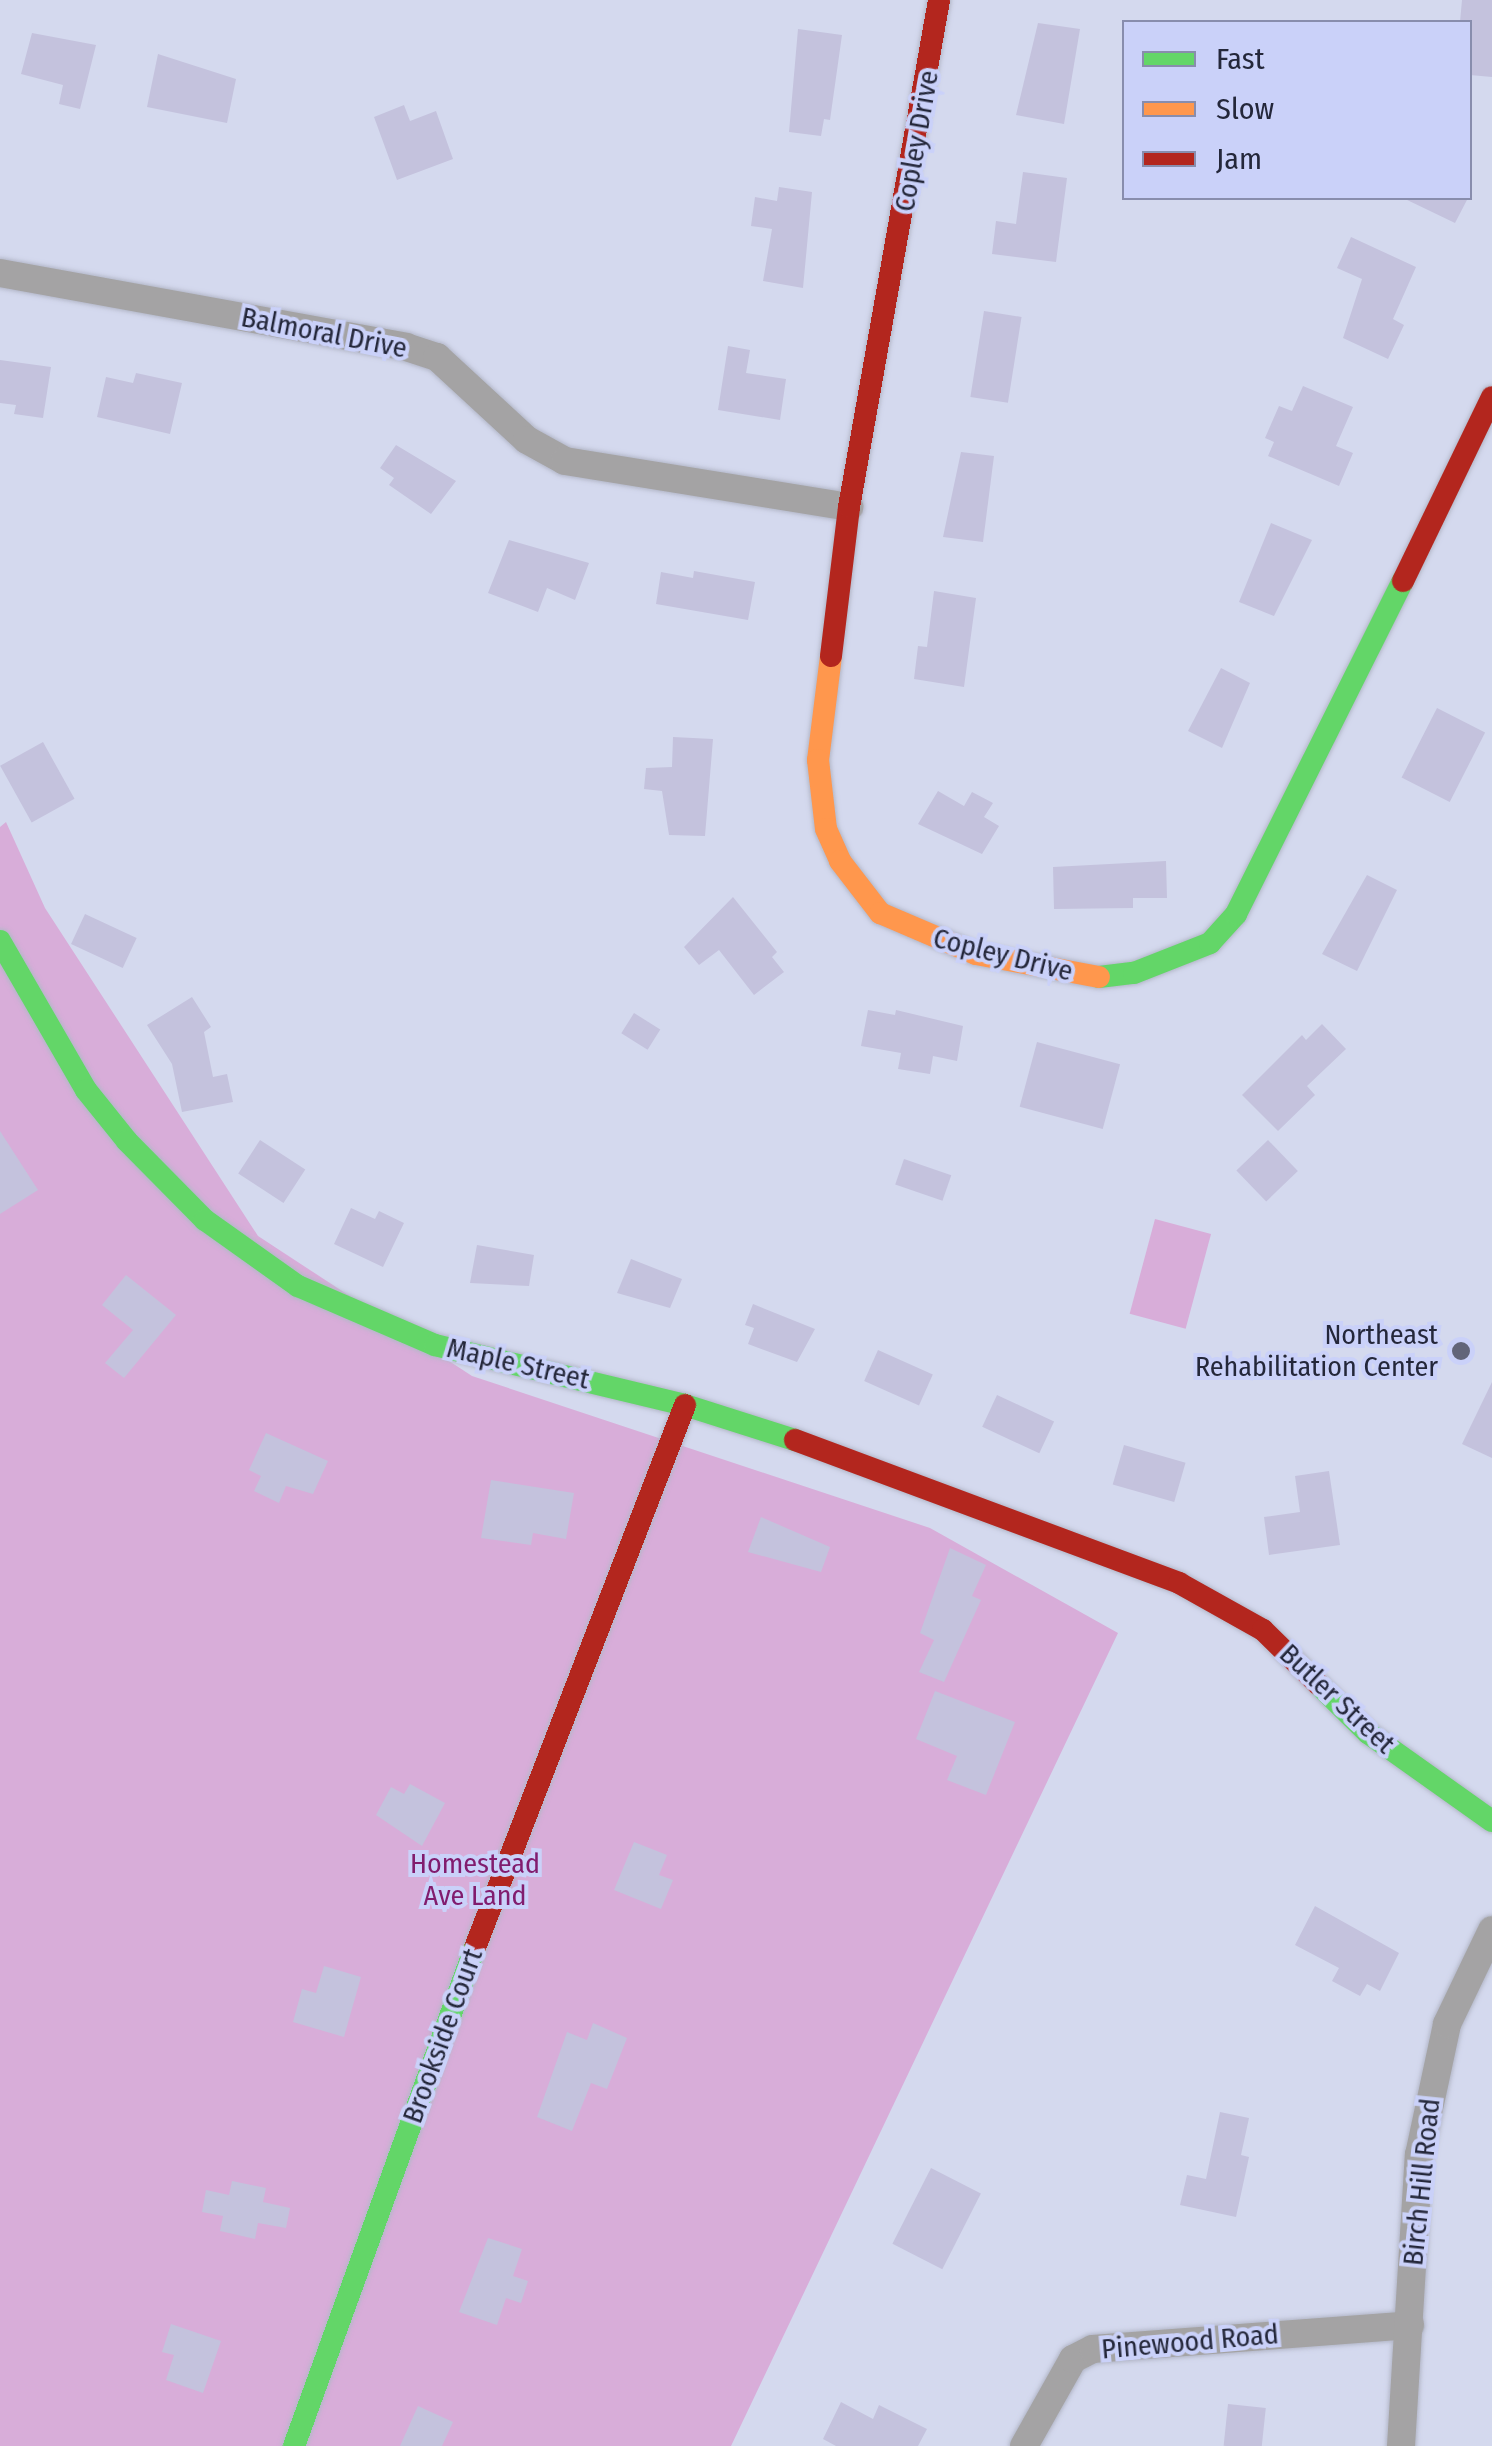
<!DOCTYPE html>
<style>
body{margin:0}
#map{position:relative;width:1492px;height:2446px;overflow:hidden;background:#d4d9ee;font-family:"Fira Sans Condensed",sans-serif}
div>[style]{position:absolute}
.green>*{inset:0;background:#d8add9;transform-origin:0 0}
.building>*{inset:0;background:#c4c2dd;transform-origin:0 0}
.roads{filter:drop-shadow(0 0 2px #b3b7c8) drop-shadow(0 0 2px #b3b7c8)}
.street>*{height:28px;margin:-14px;padding:0 14px;transform-origin:14px;border-radius:14px;background:#a4a3a4}
.fast>*{height:22px;margin:-11px;padding:0 11px;transform-origin:11px;border-radius:11px;background:#63d668}
.slow>*{height:22px;margin:-11px;padding:0 11px;transform-origin:11px;border-radius:11px;background:#ff974d}
.jam>*{height:22px;margin:-11px;padding:0 11px;transform-origin:11px;border-radius:11px;background:#b3261e}
.dots>*{width:28px;height:28px;translate:-50% -50%;box-sizing:border-box;border:5px solid #cad1f9;border-radius:50%}
span{translate:-50% -50%;white-space:nowrap;text-align:center;line-height:1.15;-webkit-text-stroke:8px #cad1f9;paint-order:stroke}
.street-label{font-size:28px;color:#24273a}
.poi-label{font-size:28px;color:#24273a}
.right{translate:-100% -50%;text-align:right}
.park-label{font-size:28px;color:#811c6e}
.legend{position:absolute;left:1122px;top:20px;width:350px;height:180px;box-sizing:border-box;background:#cad1f9;border:2px solid #888dad;margin:0;padding:12px 18px;list-style:none;font-size:30px;color:#24273a}
.legend li{display:flex;align-items:center;gap:20px;height:50px}
.legend b{width:50px;border:2px solid #888dad}
</style>
<div id="map">
<div class="green">
<i style="clip-path:polygon(6px 822px,45px 908px,258px 1236px,472px 1376px,930px 1528px,1118px 1633px,731px 2446px,0 2446px,0 827px)"></i>
<i style="left:1155px;top:1219px;width:58px;height:98px;rotate:15deg"></i>
</div>
<div class="building">
<i style="clip-path:polygon(1462px 0,1492px 0,1492px 77px,1470px 75px,1470px 22px,1460px 22px)"></i>
<i style="clip-path:polygon(1038px 23px,1080px 29px,1064px 124px,1016px 115px)"></i>
<i style="clip-path:polygon(798px 29px,842px 35px,830px 120px,824px 119px,821px 136px,789px 132px)"></i>
<i style="clip-path:polygon(32px 33px,96px 45px,80px 109px,59px 104px,63px 85px,21px 74px)"></i>
<i style="clip-path:polygon(158px 54px,236px 79px,227px 123px,147px 107px)"></i>
<i style="clip-path:polygon(404px 105px,410px 121px,436px 111px,453px 159px,397px 180px,374px 117px)"></i>
<i style="clip-path:polygon(1023px 172px,1067px 178px,1056px 262px,992px 254px,996px 221px,1016px 224px)"></i>
<i style="clip-path:polygon(779px 187px,812px 192px,803px 288px,763px 281px,772px 229px,751px 226px,755px 197px,777px 201px)"></i>
<i style="clip-path:polygon(1403px 198px,1468px 198px,1455px 223px)"></i>
<i style="clip-path:polygon(1351px 237px,1416px 267px,1393px 319px,1404px 325px,1388px 359px,1343px 338px,1362px 279px,1337px 268px)"></i>
<i style="left:984px;top:311px;width:38px;height:87px;rotate:9deg"></i>
<i style="clip-path:polygon(728px 346px,750px 350px,746px 373px,786px 379px,780px 420px,718px 410px)"></i>
<i style="clip-path:polygon(0 360px,51px 367px,43px 418px,14px 414px,16px 405px,0 403px)"></i>
<i style="clip-path:polygon(136px 373px,182px 383px,170px 434px,97px 417px,106px 377px,133px 383px)"></i>
<i style="clip-path:polygon(1303px 386px,1353px 407px,1336px 446px,1353px 453px,1339px 486px,1268px 456px,1274px 442px,1265px 438px,1279px 406px,1292px 411px)"></i>
<i style="clip-path:polygon(396px 445px,456px 481px,431px 514px,389px 485px,394px 478px,380px 468px)"></i>
<i style="clip-path:polygon(961px 452px,994px 456px,983px 542px,943px 537px)"></i>
<i style="clip-path:polygon(1271px 523px,1312px 540px,1274px 616px,1239px 602px)"></i>
<i style="clip-path:polygon(509px 540px,589px 563px,575px 600px,547px 588px,538px 612px,488px 593px)"></i>
<i style="clip-path:polygon(694px 571px,755px 582px,748px 620px,656px 604px,661px 572px,693px 578px)"></i>
<i style="clip-path:polygon(934px 591px,976px 598px,964px 687px,914px 679px,918px 646px,927px 647px)"></i>
<i style="clip-path:polygon(1221px 668px,1250px 683px,1222px 748px,1188px 731px)"></i>
<i style="left:1437px;top:708px;width:54px;height:78px;rotate:27deg"></i>
<i style="clip-path:polygon(673px 737px,713px 739px,705px 836px,669px 835px,662px 791px,644px 789px,646px 768px,672px 767px)"></i>
<i style="left:43px;top:742px;width:65px;height:49px;rotate:61deg"></i>
<i style="clip-path:polygon(938px 791px,964px 806px,972px 792px,993px 803px,984px 817px,999px 826px,982px 854px,918px 824px)"></i>
<i style="clip-path:polygon(1166px 861px,1167px 898px,1133px 898px,1133px 908px,1054px 909px,1053px 867px)"></i>
<i style="clip-path:polygon(1367px 875px,1397px 890px,1357px 971px,1322px 954px)"></i>
<i style="clip-path:polygon(733px 897px,777px 952px,772px 957px,784px 972px,754px 995px,719px 950px,699px 965px,684px 947px)"></i>
<i style="left:85px;top:914px;width:57px;height:33px;rotate:25deg"></i>
<i style="clip-path:polygon(192px 997px,211px 1027px,204px 1032px,213px 1077px,227px 1074px,233px 1102px,182px 1112px,172px 1064px,147px 1025px)"></i>
<i style="clip-path:polygon(868px 1010px,895px 1015px,896px 1010px,963px 1026px,957px 1061px,933px 1056px,930px 1074px,898px 1069px,901px 1053px,861px 1046px)"></i>
<i style="left:634px;top:1013px;width:31px;height:24px;rotate:32deg"></i>
<i style="clip-path:polygon(1322px 1024px,1346px 1049px,1307px 1086px,1315px 1095px,1278px 1131px,1242px 1095px,1302px 1035px,1306px 1040px)"></i>
<i style="left:1037px;top:1042px;width:86px;height:67px;rotate:15deg"></i>
<i style="clip-path:polygon(0 1131px,38px 1190px,0 1214px)"></i>
<i style="left:260px;top:1140px;width:54px;height:40px;rotate:33deg"></i>
<i style="left:1268px;top:1140px;width:43px;height:44px;rotate:46deg"></i>
<i style="left:904px;top:1159px;width:50px;height:27px;rotate:19deg"></i>
<i style="clip-path:polygon(351px 1208px,375px 1219px,379px 1211px,404px 1223px,383px 1267px,334px 1244px)"></i>
<i style="clip-path:polygon(477px 1245px,534px 1255px,529px 1286px,470px 1283px)"></i>
<i style="clip-path:polygon(631px 1259px,682px 1279px,670px 1308px,617px 1293px)"></i>
<i style="clip-path:polygon(126px 1275px,176px 1315px,124px 1378px,105px 1363px,133px 1330px,102px 1305px)"></i>
<i style="clip-path:polygon(753px 1304px,815px 1329px,797px 1362px,748px 1344px,754px 1328px,745px 1325px)"></i>
<i style="left:878px;top:1350px;width:60px;height:34px;rotate:24deg"></i>
<i style="clip-path:polygon(1492px 1382px,1492px 1458px,1462px 1444px)"></i>
<i style="left:997px;top:1395px;width:63px;height:35px;rotate:25deg"></i>
<i style="clip-path:polygon(266px 1433px,328px 1461px,313px 1494px,286px 1486px,279px 1503px,254px 1491px,261px 1476px,249px 1470px)"></i>
<i style="left:1124px;top:1445px;width:64px;height:41px;rotate:16deg"></i>
<i style="clip-path:polygon(1329px 1471px,1340px 1545px,1269px 1555px,1264px 1517px,1300px 1512px,1295px 1476px)"></i>
<i style="clip-path:polygon(491px 1480px,574px 1493px,566px 1539px,533px 1533px,531px 1545px,481px 1538px)"></i>
<i style="clip-path:polygon(761px 1517px,830px 1547px,821px 1572px,748px 1552px)"></i>
<i style="clip-path:polygon(950px 1548px,986px 1565px,972px 1596px,981px 1600px,944px 1682px,919px 1672px,934px 1640px,920px 1633px)"></i>
<i style="clip-path:polygon(935px 1691px,1015px 1722px,986px 1795px,947px 1780px,957px 1756px,916px 1739px)"></i>
<i style="clip-path:polygon(410px 1784px,445px 1803px,422px 1846px,376px 1815px,391px 1787px,404px 1794px)"></i>
<i style="clip-path:polygon(634px 1842px,667px 1855px,659px 1875px,673px 1880px,661px 1909px,614px 1890px)"></i>
<i style="clip-path:polygon(1315px 1906px,1399px 1953px,1380px 1991px,1367px 1984px,1360px 1996px,1332px 1981px,1339px 1968px,1295px 1945px)"></i>
<i style="clip-path:polygon(324px 1966px,361px 1977px,344px 2037px,293px 2022px,302px 1989px,316px 1993px)"></i>
<i style="clip-path:polygon(593px 2023px,627px 2038px,607px 2089px,591px 2083px,572px 2131px,537px 2117px,567px 2032px,587px 2040px)"></i>
<i style="clip-path:polygon(1220px 2112px,1249px 2118px,1241px 2155px,1249px 2157px,1236px 2217px,1180px 2205px,1187px 2175px,1206px 2179px)"></i>
<i style="left:931px;top:2168px;width:56px;height:85px;rotate:27deg"></i>
<i style="clip-path:polygon(232px 2181px,266px 2188px,263px 2202px,290px 2208px,286px 2228px,258px 2223px,255px 2239px,220px 2231px,223px 2216px,202px 2212px,206px 2190px,229px 2195px)"></i>
<i style="clip-path:polygon(488px 2238px,522px 2249px,513px 2276px,528px 2281px,521px 2303px,506px 2298px,497px 2325px,459px 2312px)"></i>
<i style="clip-path:polygon(171px 2324px,221px 2341px,203px 2393px,166px 2380px,174px 2355px,162px 2352px)"></i>
<i style="clip-path:polygon(841px 2402px,873px 2419px,879px 2405px,927px 2429px,918px 2446px,836px 2446px,823px 2439px)"></i>
<i style="left:1228px;top:2404px;width:38px;height:42px;rotate:6deg"></i>
<i style="clip-path:polygon(418px 2406px,453px 2422px,442px 2446px,400px 2446px)"></i>
</div>
<div class="roads">
<div class="street">
<i style="left:0;top:273px;width:413px;rotate:10.3deg"></i>
<i style="left:406px;top:347px;width:33px;rotate:18deg"></i>
<i style="left:437px;top:357px;width:122px;rotate:42.7deg"></i>
<i style="left:527px;top:440px;width:43px;rotate:28.9deg"></i>
<i style="left:565px;top:461px;width:288px;rotate:9.2deg"></i>
<i style="left:1024px;top:2446px;width:100px;rotate:-60.6deg"></i>
<i style="left:1073px;top:2359px;width:22px;rotate:-27deg"></i>
<i style="left:1093px;top:2349px;width:318px;rotate:-4.3deg"></i>
<i style="left:1401px;top:2446px;width:292px;rotate:-86.5deg"></i>
<i style="left:1419px;top:2155px;width:134px;rotate:-77.9deg"></i>
<i style="left:1447px;top:2024px;width:104px;rotate:-64.4deg"></i>
</div>
<div class="fast">
<i style="left:0;top:941px;width:172px;rotate:60deg"></i>
<i style="left:86px;top:1090px;width:65px;rotate:51.2deg"></i>
<i style="left:127px;top:1141px;width:111px;rotate:45.4deg"></i>
<i style="left:205px;top:1220px;width:114px;rotate:35.4deg"></i>
<i style="left:298px;top:1286px;width:149px;rotate:23.3deg"></i>
<i style="left:435px;top:1345px;width:257px;rotate:13.5deg"></i>
<i style="left:685px;top:1405px;width:115px;rotate:17.7deg"></i>
<i style="left:1099px;top:977px;width:35px;rotate:-7deg"></i>
<i style="left:1134px;top:973px;width:82px;rotate:-21.5deg"></i>
<i style="left:1210px;top:943px;width:39px;rotate:-48deg"></i>
<i style="left:1236px;top:914px;width:373px;rotate:-63.4deg"></i>
<i style="left:1319px;top:1685px;width:69px;rotate:44.4deg"></i>
<i style="left:1368px;top:1733px;width:152px;rotate:35.4deg"></i>
<i style="left:294px;top:2446px;width:533px;rotate:-70.04deg"></i>
</div>
<div class="slow">
<i style="left:831px;top:656px;width:105px;rotate:97.1deg"></i>
<i style="left:818px;top:760px;width:69px;rotate:83.4deg"></i>
<i style="left:826px;top:829px;width:35px;rotate:66deg"></i>
<i style="left:840px;top:861px;width:66px;rotate:52.4deg"></i>
<i style="left:880px;top:913px;width:104px;rotate:23.1deg"></i>
<i style="left:976px;top:954px;width:125px;rotate:10.6deg"></i>
</div>
<div class="jam">
<i style="left:1403px;top:581px;width:204px;rotate:-64.2deg"></i>
<i style="left:831px;top:656px;width:150px;rotate:-83.1deg"></i>
<i style="left:849px;top:507px;width:515px;rotate:-79.93deg"></i>
<i style="left:795px;top:1440px;width:410px;rotate:20.4deg"></i>
<i style="left:1179px;top:1583px;width:96px;rotate:29.2deg"></i>
<i style="left:1263px;top:1630px;width:78px;rotate:44.5deg"></i>
<i style="left:476px;top:1945px;width:579px;rotate:-68.84deg"></i>
</div>
</div>
<div class="dots">
<i style="left:1461px;top:1351px;background:#626579"></i>
</div>
<div class="street-label">
<span style="left:917px;top:141px;rotate:-80deg">Copley Drive</span>
<span style="left:324px;top:333px;rotate:11deg">Balmoral Drive</span>
<span style="left:1003px;top:955px;rotate:14deg">Copley Drive</span>
<span style="left:518px;top:1364px;rotate:13deg">Maple Street</span>
<span style="left:1337px;top:1699px;rotate:43deg">Butler Street</span>
<span style="left:443px;top:2036px;rotate:-70deg">Brookside Court</span>
<span style="left:1422px;top:2182px;rotate:-84deg">Birch Hill Road</span>
<span style="left:1190px;top:2342px;rotate:-5deg">Pinewood Road</span>
</div>
<div class="poi-label">
<span class="right" style="left:1438px;top:1351px">Northeast<br>Rehabilitation Center</span>
</div>
<div class="park-label">
<span style="left:475px;top:1880px">Homestead<br>Ave Land</span>
</div>
<ul class="legend">
<li><b style="height:12px;background:#63d668"></b>Fast</li>
<li><b style="height:12px;background:#ff974d"></b>Slow</li>
<li><b style="height:12px;background:#b3261e"></b>Jam</li>
</ul>
</div>
